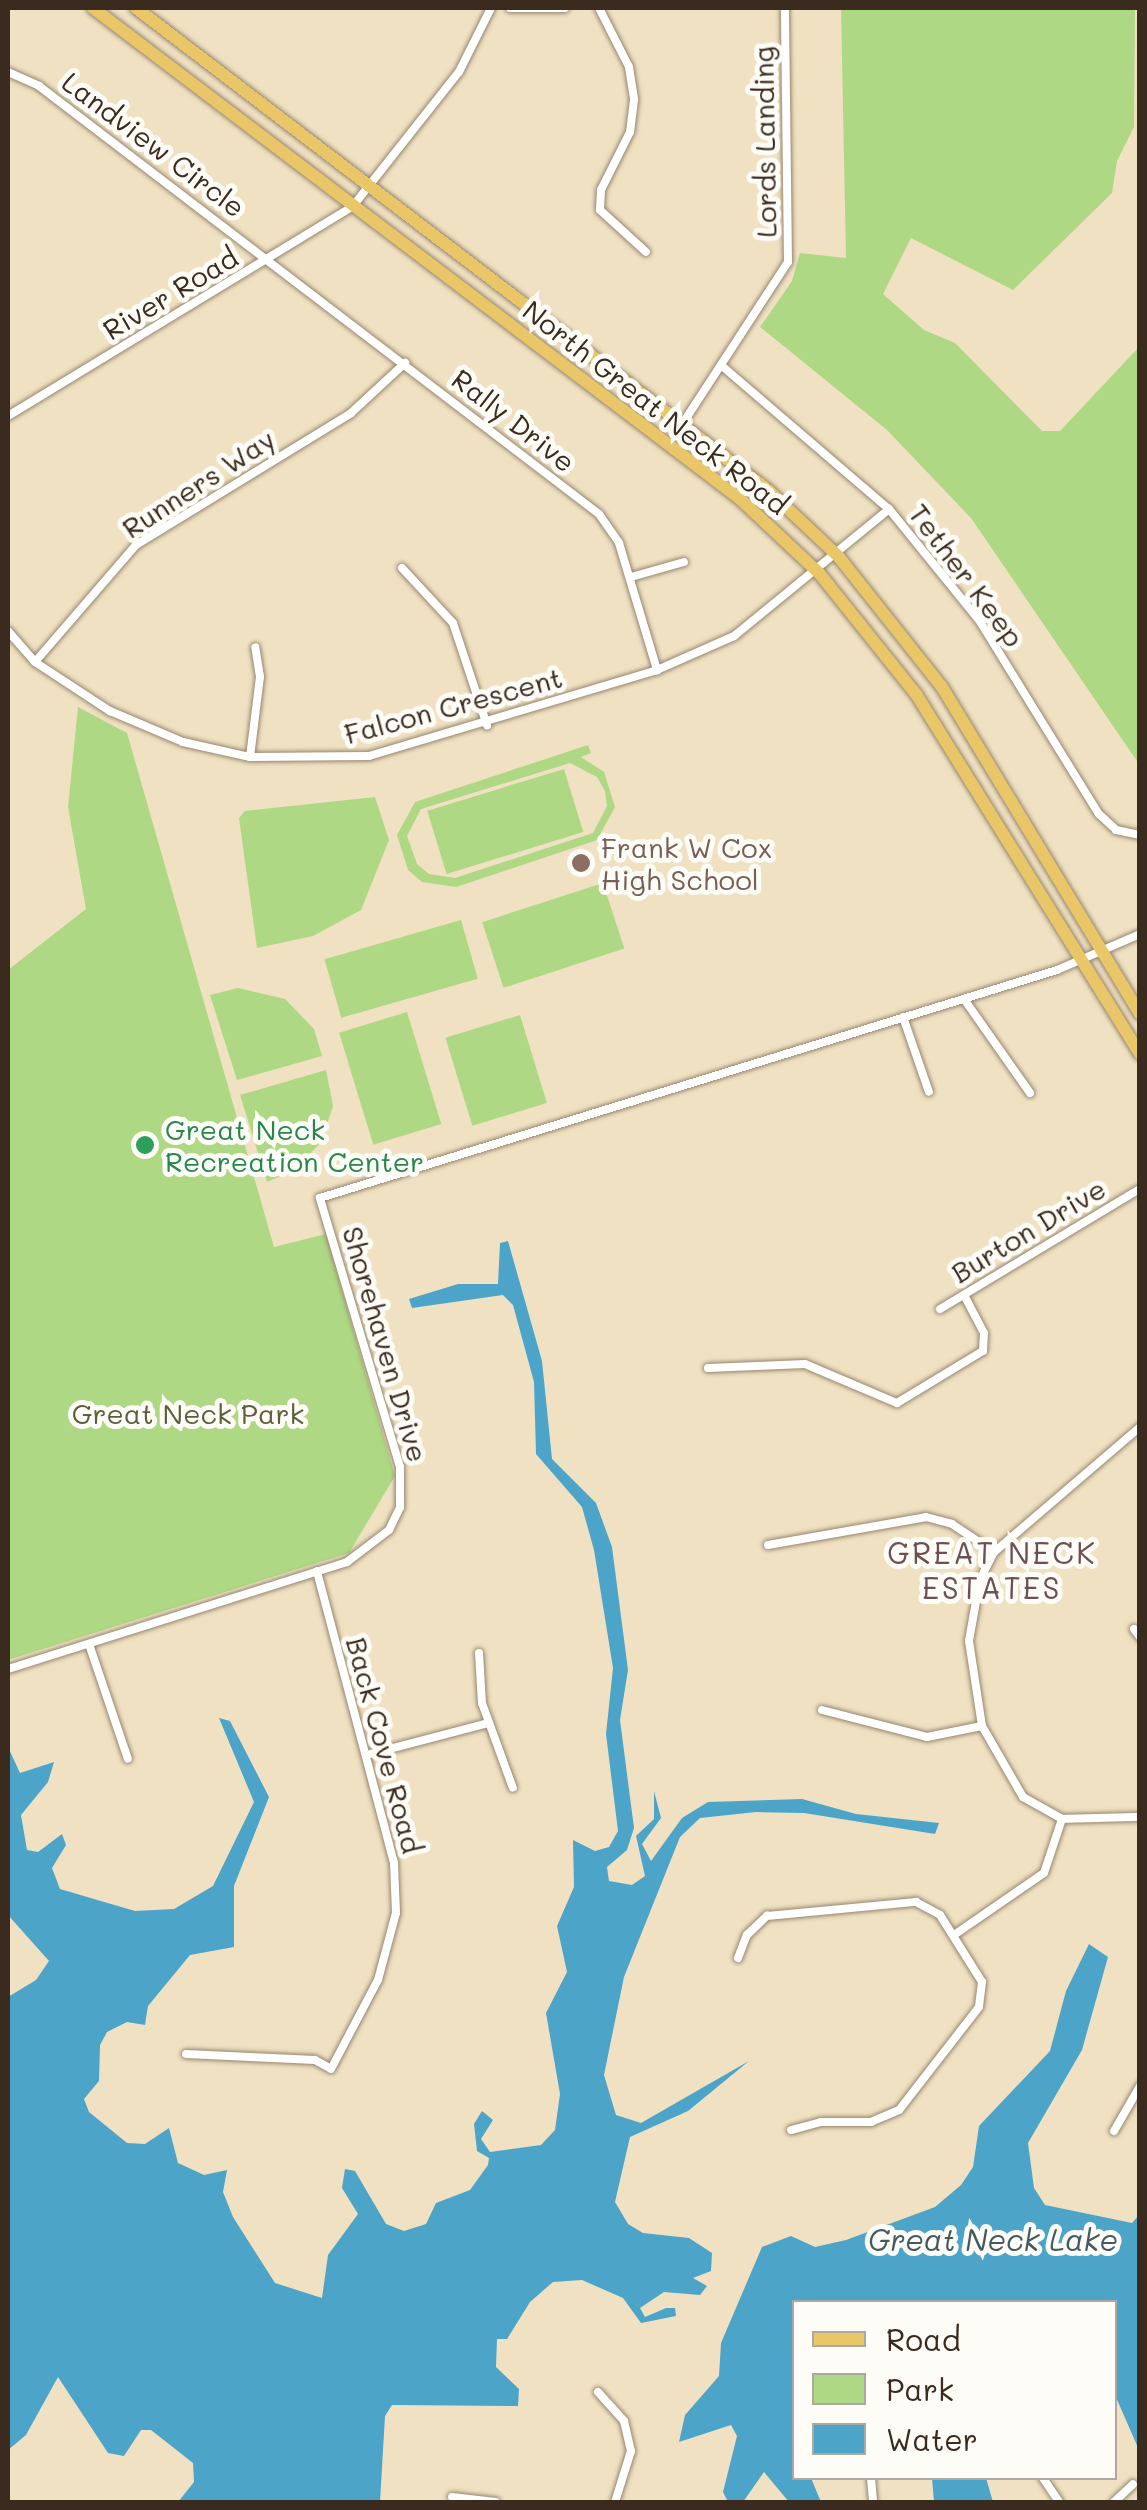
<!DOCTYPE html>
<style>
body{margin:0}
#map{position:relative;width:1147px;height:2510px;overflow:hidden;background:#f0e1c2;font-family:Mali,sans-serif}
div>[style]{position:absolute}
.green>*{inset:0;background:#aed883;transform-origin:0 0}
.water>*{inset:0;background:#4ca5c9}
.roads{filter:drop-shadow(0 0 2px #968670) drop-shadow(0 0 2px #968670)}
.street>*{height:8px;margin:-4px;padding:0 4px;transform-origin:4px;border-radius:4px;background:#fff}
.primary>*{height:12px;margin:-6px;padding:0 6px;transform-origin:6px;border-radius:6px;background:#e9c769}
.dots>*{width:28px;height:28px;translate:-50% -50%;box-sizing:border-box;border:5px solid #fdfcf7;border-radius:50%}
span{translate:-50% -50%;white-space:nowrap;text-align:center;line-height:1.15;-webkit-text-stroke:10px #fdfcf7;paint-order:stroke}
.street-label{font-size:28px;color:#3b2a1e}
.education-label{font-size:28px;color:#785e54}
.left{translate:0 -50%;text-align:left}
.leisure-label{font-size:28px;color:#27864d}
.park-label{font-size:28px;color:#5e5e3c}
.neighbourhood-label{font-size:30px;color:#6b5154;letter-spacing:2.5px}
.water-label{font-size:30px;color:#425b62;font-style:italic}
.frame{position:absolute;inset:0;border:10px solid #3b2a1e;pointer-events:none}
.legend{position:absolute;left:792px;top:2300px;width:325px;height:180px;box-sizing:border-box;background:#fdfcf7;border:2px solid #afa8a0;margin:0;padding:12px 18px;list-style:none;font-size:30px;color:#3b2a1e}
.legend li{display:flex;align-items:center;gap:20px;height:50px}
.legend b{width:50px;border:2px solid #afa8a0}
</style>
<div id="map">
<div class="green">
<i style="clip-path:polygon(841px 8px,1135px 8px,1134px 127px,1117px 161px,1112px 193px,1013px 290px,911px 238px,883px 294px,924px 330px,955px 343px,1042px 431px,1060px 431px,1139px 347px,1139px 764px,971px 518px,887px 430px,760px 327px,792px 281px,800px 253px,846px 258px)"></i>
<i style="clip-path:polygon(78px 707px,127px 733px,274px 1247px,326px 1234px,395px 1476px,349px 1553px,8px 1660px,8px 970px,86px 909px,68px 807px)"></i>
<i style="clip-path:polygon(evenodd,588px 745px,591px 753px,581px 757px,604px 772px,615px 807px,597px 840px,456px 887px,422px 882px,408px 870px,397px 835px,415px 802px,588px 745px,570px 763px,597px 777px,605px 791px,607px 806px,593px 833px,455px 878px,429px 874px,417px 864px,407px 836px,421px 809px,570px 763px)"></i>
<i style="left:564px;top:769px;width:66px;height:143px;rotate:73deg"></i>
<i style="clip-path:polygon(375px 797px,389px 840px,361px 910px,313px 936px,257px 948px,239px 818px,245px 811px)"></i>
<i style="left:603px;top:883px;width:69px;height:127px;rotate:72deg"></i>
<i style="left:461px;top:920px;width:61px;height:142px;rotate:74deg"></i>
<i style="clip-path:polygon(238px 988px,285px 999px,314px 1029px,322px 1056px,237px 1080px,210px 995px)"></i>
<i style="left:407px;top:1012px;width:117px;height:71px;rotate:73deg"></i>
<i style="left:520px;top:1015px;width:92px;height:78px;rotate:73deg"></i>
<i style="clip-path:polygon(326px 1070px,333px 1106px,321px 1142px,296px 1169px,267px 1182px,240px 1095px)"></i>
</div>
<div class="water">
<i style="clip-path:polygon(508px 1241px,542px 1361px,552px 1459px,596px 1503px,612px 1547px,628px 1670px,620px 1720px,634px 1828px,627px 1850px,607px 1867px,609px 1881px,632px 1885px,645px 1876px,636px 1836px,654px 1819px,654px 1791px,661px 1818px,642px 1844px,651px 1861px,682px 1818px,708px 1802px,802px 1799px,856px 1814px,939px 1823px,935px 1834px,804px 1813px,756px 1812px,700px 1818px,680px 1837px,624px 1977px,604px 2075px,616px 2115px,641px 2123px,749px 2061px,688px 2111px,630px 2137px,615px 2202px,628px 2224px,643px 2233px,689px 2238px,712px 2253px,711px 2271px,693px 2278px,707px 2286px,700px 2295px,664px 2292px,640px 2308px,645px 2317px,666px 2308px,675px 2308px,676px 2316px,641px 2323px,623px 2298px,582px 2280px,553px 2282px,530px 2302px,507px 2339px,497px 2339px,496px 2367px,519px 2389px,518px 2406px,392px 2405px,385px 2416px,380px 2502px,178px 2502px,194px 2482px,193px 2463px,151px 2430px,141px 2430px,124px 2456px,108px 2453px,58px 2377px,26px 2435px,8px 2450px,8px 1997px,36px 1980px,49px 1961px,8px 1915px,8px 1747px,20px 1773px,54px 1762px,48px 1782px,21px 1815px,27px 1850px,38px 1852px,62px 1834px,66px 1845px,52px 1868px,60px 1889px,135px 1911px,174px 1909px,213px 1886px,254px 1802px,219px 1718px,230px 1721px,269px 1797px,234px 1886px,234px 1947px,190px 1955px,148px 2006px,145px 2025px,127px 2022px,107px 2032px,100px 2045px,99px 2081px,84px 2099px,89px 2112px,127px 2143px,145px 2144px,169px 2128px,178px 2163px,204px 2175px,227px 2170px,223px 2192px,233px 2217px,275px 2283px,322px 2298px,328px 2255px,358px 2214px,342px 2188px,345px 2169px,355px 2171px,386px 2224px,404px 2231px,426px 2224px,436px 2203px,470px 2190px,488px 2165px,489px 2158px,477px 2151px,474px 2124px,482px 2111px,493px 2120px,481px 2139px,490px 2152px,541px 2145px,555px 2130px,560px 2094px,546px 2013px,567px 1972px,557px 1926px,574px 1887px,573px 1840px,595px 1851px,609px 1847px,618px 1831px,606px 1734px,613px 1668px,594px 1550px,582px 1507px,536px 1454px,534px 1382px,513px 1305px,503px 1295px,412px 1308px,409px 1299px,458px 1284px,498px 1284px,500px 1243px)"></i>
<i style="clip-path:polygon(1089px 1944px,1108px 1957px,1082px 2050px,1028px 2143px,1034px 2188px,1045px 2205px,1132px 2223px,1139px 2215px,1139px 2450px,1115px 2395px,1114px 2302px,794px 2302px,794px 2478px,811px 2478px,821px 2502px,789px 2502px,764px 2472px,743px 2502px,728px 2502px,723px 2492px,737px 2436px,731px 2425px,679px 2442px,685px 2415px,719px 2376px,721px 2343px,762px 2247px,791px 2236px,815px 2247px,846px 2240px,935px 2207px,961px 2185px,973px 2167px,979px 2126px,1050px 2051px,1066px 1991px)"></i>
<i style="clip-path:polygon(932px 2478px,986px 2478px,993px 2502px,934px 2502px)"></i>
</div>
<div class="roads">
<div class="street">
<i style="left:510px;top:8px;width:55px"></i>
<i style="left:599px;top:8px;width:66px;rotate:63deg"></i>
<i style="left:629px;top:67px;width:33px;rotate:81deg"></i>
<i style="left:634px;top:100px;width:32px;rotate:97deg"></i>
<i style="left:630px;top:132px;width:65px;rotate:116.6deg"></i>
<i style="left:601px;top:190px;width:20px;rotate:93deg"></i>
<i style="left:600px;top:210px;width:62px;rotate:42.4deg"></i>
<i style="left:8px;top:72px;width:34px;rotate:24deg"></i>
<i style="left:39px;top:86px;width:705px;rotate:37.39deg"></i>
<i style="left:599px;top:514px;width:35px;rotate:55deg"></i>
<i style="left:619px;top:543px;width:133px;rotate:73.3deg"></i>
<i style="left:722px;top:366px;width:220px;rotate:40.6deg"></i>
<i style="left:889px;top:509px;width:143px;rotate:51deg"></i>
<i style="left:979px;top:620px;width:228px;rotate:58.3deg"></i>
<i style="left:1099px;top:814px;width:23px;rotate:43deg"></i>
<i style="left:1116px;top:830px;width:25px;rotate:12deg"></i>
<i style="left:8px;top:416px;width:404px;rotate:-31.3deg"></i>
<i style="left:353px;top:206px;width:171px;rotate:-51.7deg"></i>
<i style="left:459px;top:72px;width:72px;rotate:-63.4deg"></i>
<i style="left:683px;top:423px;width:192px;rotate:-56.9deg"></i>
<i style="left:788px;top:262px;width:254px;rotate:-90.7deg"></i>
<i style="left:402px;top:568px;width:75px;rotate:47.2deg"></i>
<i style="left:453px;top:623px;width:108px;rotate:71.6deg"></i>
<i style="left:631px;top:577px;width:55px;rotate:-15.8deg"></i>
<i style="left:8px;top:631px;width:41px;rotate:48.9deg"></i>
<i style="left:35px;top:662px;width:90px;rotate:33.2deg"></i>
<i style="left:110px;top:711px;width:79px;rotate:23deg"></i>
<i style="left:183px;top:742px;width:69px;rotate:12.6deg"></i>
<i style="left:250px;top:757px;width:119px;rotate:-0.5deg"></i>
<i style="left:369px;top:756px;width:301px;rotate:-16.6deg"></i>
<i style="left:657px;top:670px;width:84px;rotate:-23.8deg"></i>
<i style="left:734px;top:636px;width:200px;rotate:-39.3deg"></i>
<i style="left:35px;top:662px;width:155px;rotate:-49.2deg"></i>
<i style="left:136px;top:545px;width:252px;rotate:-31.5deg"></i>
<i style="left:351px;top:413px;width:74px;rotate:-42.8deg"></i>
<i style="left:250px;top:757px;width:81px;rotate:-82.9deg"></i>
<i style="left:260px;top:677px;width:30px;rotate:-99deg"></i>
<i style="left:964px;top:999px;width:115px;rotate:54.9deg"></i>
<i style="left:903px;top:1017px;width:79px;rotate:70.9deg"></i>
<i style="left:940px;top:1309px;width:233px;rotate:-31deg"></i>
<i style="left:708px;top:1368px;width:97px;rotate:-2.4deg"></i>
<i style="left:805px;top:1364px;width:100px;rotate:23deg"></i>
<i style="left:897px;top:1403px;width:100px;rotate:-31.2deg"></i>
<i style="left:983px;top:1351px;width:18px;rotate:-87deg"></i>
<i style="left:984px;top:1333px;width:43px;rotate:-117.8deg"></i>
<i style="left:1140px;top:1427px;width:192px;rotate:139.4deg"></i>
<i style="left:994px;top:1552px;width:30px;rotate:117deg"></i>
<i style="left:980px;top:1579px;width:63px;rotate:100.1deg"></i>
<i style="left:969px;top:1641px;width:86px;rotate:81.3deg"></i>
<i style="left:982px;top:1726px;width:82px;rotate:60deg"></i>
<i style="left:1023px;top:1797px;width:45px;rotate:29.4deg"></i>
<i style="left:1062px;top:1819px;width:78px;rotate:-1.5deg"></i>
<i style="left:768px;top:1545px;width:160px;rotate:-10deg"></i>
<i style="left:926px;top:1517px;width:27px;rotate:15deg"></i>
<i style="left:952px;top:1524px;width:50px;rotate:33.7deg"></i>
<i style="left:1134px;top:1629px;width:10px;rotate:53deg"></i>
<i style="left:89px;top:1644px;width:121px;rotate:71.3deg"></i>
<i style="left:479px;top:1653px;width:50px;rotate:86.6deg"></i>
<i style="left:482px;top:1703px;width:90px;rotate:70deg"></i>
<i style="left:8px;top:1669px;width:355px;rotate:-17.5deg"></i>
<i style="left:347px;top:1562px;width:53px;rotate:-37.3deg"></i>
<i style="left:389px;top:1530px;width:25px;rotate:-64deg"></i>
<i style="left:400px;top:1507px;width:40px;rotate:-90deg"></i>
<i style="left:400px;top:1467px;width:281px;rotate:-106.6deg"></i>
<i style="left:320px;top:1198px;width:771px;rotate:-17.19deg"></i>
<i style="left:1057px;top:970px;width:90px;rotate:-23.4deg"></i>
<i style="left:822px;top:1710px;width:108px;rotate:14.4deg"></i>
<i style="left:927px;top:1737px;width:56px;rotate:-11.3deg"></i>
<i style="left:366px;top:1755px;width:126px;rotate:-14.7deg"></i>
<i style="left:954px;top:1935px;width:109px;rotate:-34.6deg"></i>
<i style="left:1044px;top:1873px;width:57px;rotate:-71.6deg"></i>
<i style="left:738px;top:1958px;width:25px;rotate:-69deg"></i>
<i style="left:747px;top:1935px;width:28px;rotate:-44deg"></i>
<i style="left:767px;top:1916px;width:150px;rotate:-5.4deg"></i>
<i style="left:916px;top:1902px;width:27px;rotate:28deg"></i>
<i style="left:940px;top:1915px;width:79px;rotate:57.9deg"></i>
<i style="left:982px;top:1982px;width:25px;rotate:97deg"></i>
<i style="left:979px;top:2007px;width:130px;rotate:127.8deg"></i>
<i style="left:899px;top:2110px;width:30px;rotate:157deg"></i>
<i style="left:871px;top:2122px;width:50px;rotate:180deg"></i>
<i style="left:821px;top:2122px;width:31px;rotate:165deg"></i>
<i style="left:186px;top:2054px;width:129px;rotate:2.7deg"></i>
<i style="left:315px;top:2060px;width:18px;rotate:29deg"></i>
<i style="left:331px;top:2069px;width:101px;rotate:-62.2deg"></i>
<i style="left:378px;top:1980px;width:69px;rotate:-75deg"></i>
<i style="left:396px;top:1913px;width:50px;rotate:-92.3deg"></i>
<i style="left:394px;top:1863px;width:302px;rotate:-104.8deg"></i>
<i style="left:1114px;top:2131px;width:52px;rotate:-60deg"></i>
<i style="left:598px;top:2392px;width:39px;rotate:48deg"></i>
<i style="left:624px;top:2421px;width:31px;rotate:77deg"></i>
<i style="left:631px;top:2451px;width:53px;rotate:107.4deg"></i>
<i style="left:871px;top:2478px;width:24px;rotate:85deg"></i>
<i style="left:1043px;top:2478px;width:29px;rotate:56deg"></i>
<i style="left:452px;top:2497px;width:44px;rotate:6.5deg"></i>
<i style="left:1114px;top:2502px;width:26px;rotate:-43deg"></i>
</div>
<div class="primary">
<i style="left:93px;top:8px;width:811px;rotate:37.18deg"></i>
<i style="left:739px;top:498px;width:110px;rotate:43.2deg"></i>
<i style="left:819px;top:573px;width:155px;rotate:51.3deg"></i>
<i style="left:916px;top:694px;width:424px;rotate:58.1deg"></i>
<i style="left:136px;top:8px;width:796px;rotate:37.34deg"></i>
<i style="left:769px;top:491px;width:95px;rotate:43.3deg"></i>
<i style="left:838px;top:556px;width:167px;rotate:51.6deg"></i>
<i style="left:942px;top:687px;width:382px;rotate:58.8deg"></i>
</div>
</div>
<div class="dots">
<i style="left:581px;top:863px;background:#8d6e63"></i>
<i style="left:145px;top:1145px;background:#2e9e5b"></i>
</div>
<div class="street-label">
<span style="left:764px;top:142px;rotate:-91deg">Lords Landing</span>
<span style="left:154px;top:144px;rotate:37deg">Landview Circle</span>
<span style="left:170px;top:293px;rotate:-31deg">River Road</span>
<span style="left:656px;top:407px;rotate:38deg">North Great Neck Road</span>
<span style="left:514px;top:420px;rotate:38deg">Rally Drive</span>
<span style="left:198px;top:483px;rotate:-33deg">Runners Way</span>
<span style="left:967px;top:575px;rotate:53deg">Tether Keep</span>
<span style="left:453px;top:705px;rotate:-15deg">Falcon Crescent</span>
<span style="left:1028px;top:1230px;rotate:-31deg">Burton Drive</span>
<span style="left:386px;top:1344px;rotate:74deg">Shorehaven Drive</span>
<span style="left:385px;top:1745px;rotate:75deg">Back Cove Road</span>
</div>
<div class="education-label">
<span class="left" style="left:601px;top:863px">Frank W Cox<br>High School</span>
</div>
<div class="leisure-label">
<span class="left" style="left:165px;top:1145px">Great Neck<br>Recreation Center</span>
</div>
<div class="park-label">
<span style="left:188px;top:1413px">Great Neck Park</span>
</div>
<div class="neighbourhood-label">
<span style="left:992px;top:1569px">GREAT NECK<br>ESTATES</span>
</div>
<div class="water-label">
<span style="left:993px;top:2239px">Great Neck Lake</span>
</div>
<div class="frame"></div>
<ul class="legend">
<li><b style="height:12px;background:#e9c769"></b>Road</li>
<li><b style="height:28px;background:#aed883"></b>Park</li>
<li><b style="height:28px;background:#4ca5c9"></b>Water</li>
</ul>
</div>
